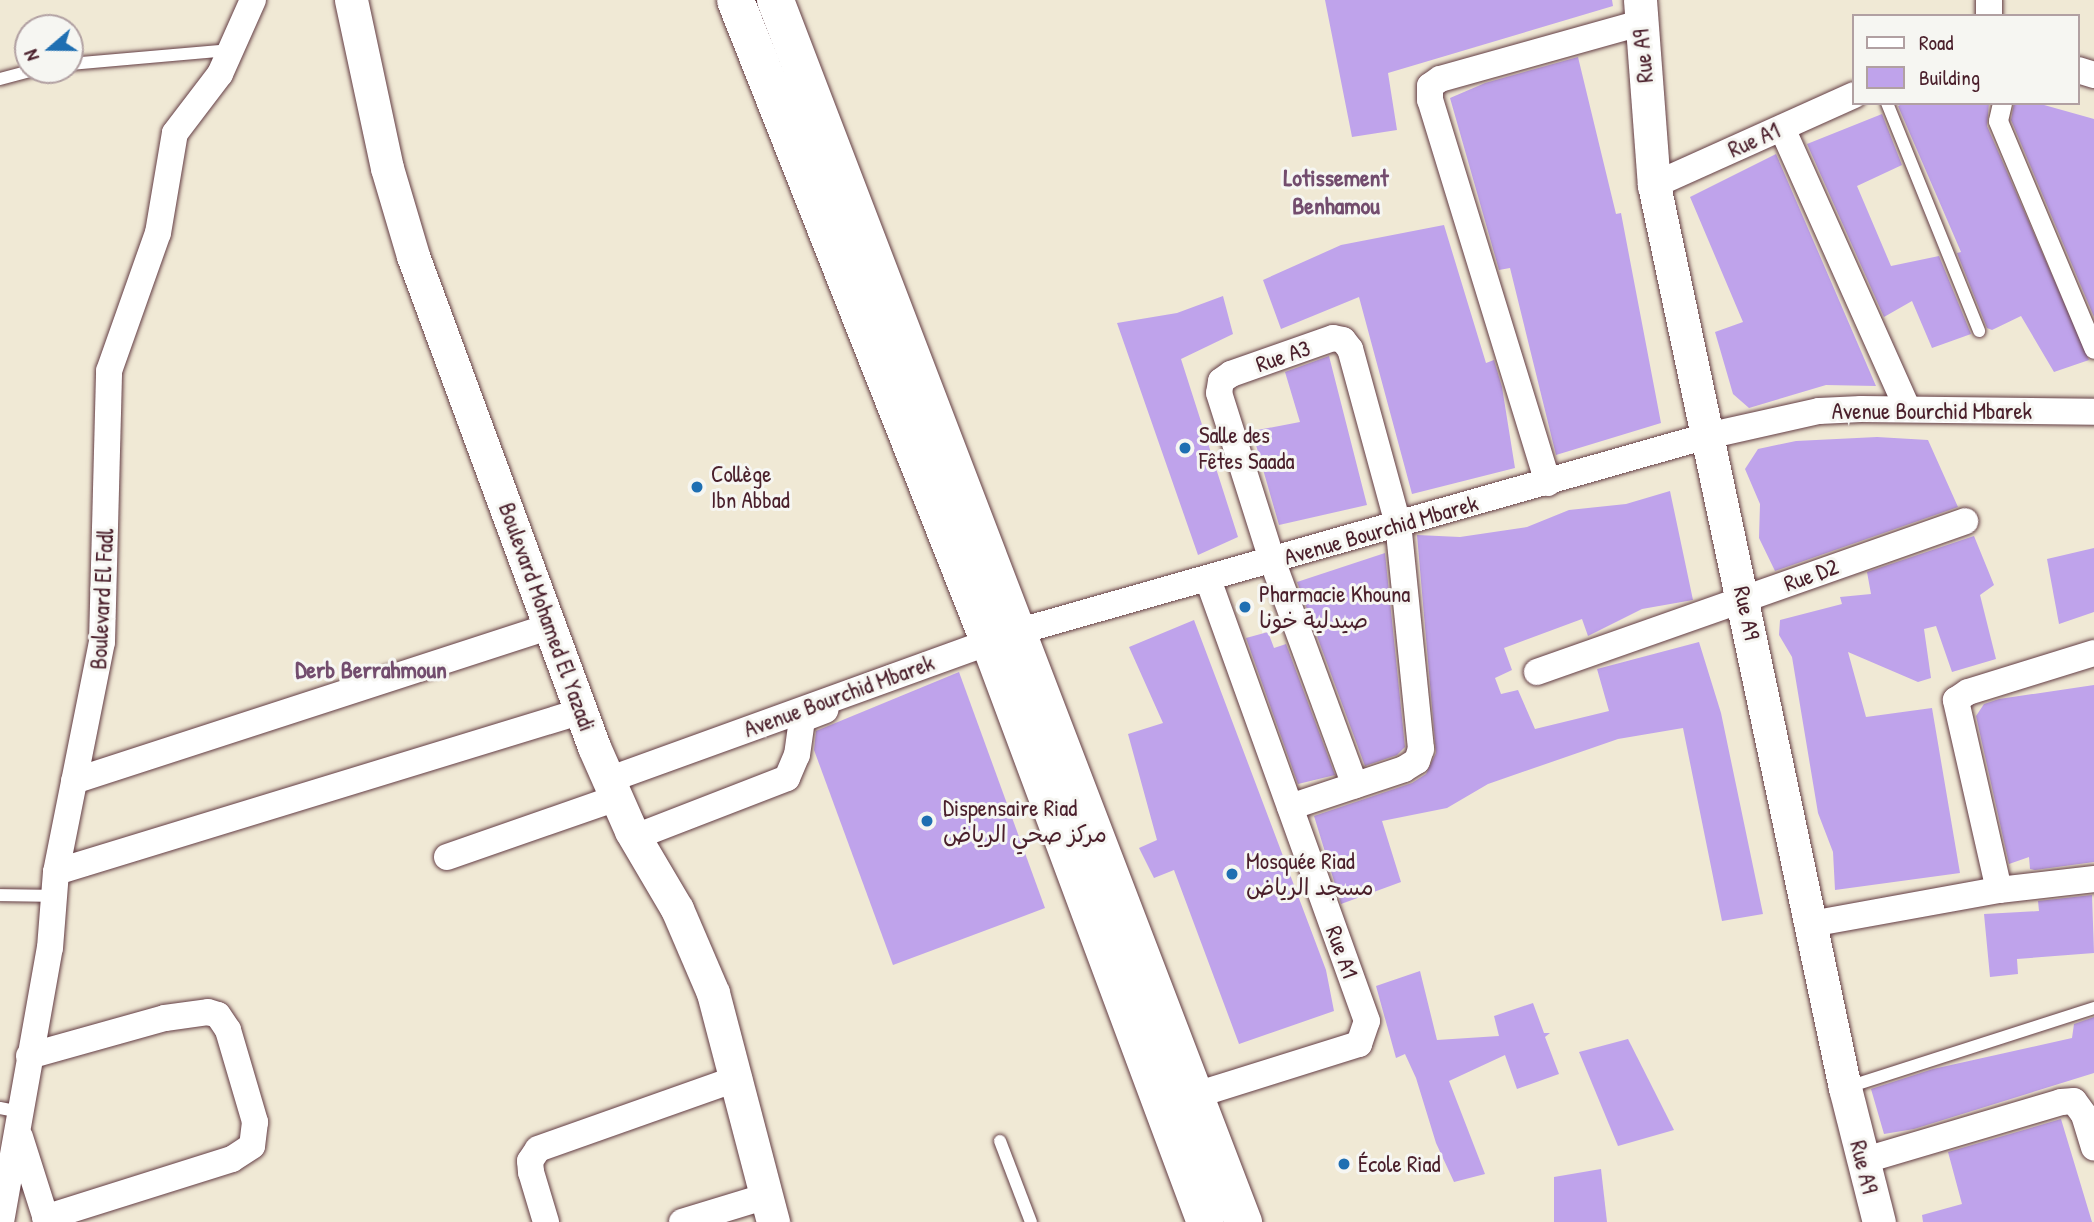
<!DOCTYPE html>
<meta charset="utf-8">
<style>
body{margin:0}
#map{position:relative;width:2094px;height:1222px;overflow:hidden;background:#f0e9d5;font-family:"Patrick Hand","Playpen Sans Arabic",sans-serif}
div>[style]{position:absolute}
.building>*{inset:0;background:#bfa3eb}
.roads{filter:drop-shadow(0 0 2px #633d44) drop-shadow(0 0 2px #633d44)}
.service>*{height:12px;margin:-6px;padding:0 6px;transform-origin:6px;border-radius:6px;background:#fff}
.pedestrian>*{height:19px;margin:-9.5px;padding:0 9.5px;transform-origin:9.5px;border-radius:9.5px;background:#fff}
.minor>*{height:26px;margin:-13px;padding:0 13px;transform-origin:13px;border-radius:13px;background:#fff}
.tertiary>*{height:33px;margin:-16.5px;padding:0 16.5px;transform-origin:16.5px;border-radius:16.5px;background:#fff}
.secondary>*{height:37px;margin:-18.5px;padding:0 18.5px;transform-origin:18.5px;border-radius:18.5px;background:#fff}
.dots>*{width:19px;height:19px;translate:-50% -50%;box-sizing:border-box;border:4px solid #f6f6f2;border-radius:50%}
span{translate:-50% -50%;white-space:nowrap;text-align:center;line-height:1.15;-webkit-text-stroke:6px #f6f6f2;paint-order:stroke}
.street-label{font-size:23px;color:#4a1f2b}
.poi-label{font-size:23px;color:#4a1f2b}
.left{translate:0 -50%;text-align:left}
.neighbourhood-label{font-size:24px;color:#734d6e;font-weight:700}
.legend{position:absolute;left:1852px;top:14px;width:228px;height:91px;box-sizing:border-box;background:#f6f6f2;border:2px solid #b1a0a2;margin:0;padding:9px 12px;list-style:none;font-size:21px;color:#4a1f2b}
.legend li{display:flex;align-items:center;gap:14px;height:35px}
.legend b{width:35px;border:2px solid #b1a0a2}
.north{position:absolute;left:14px;top:14px;width:70px;height:70px;box-sizing:border-box;background:#f6f6f2;border:2px solid #b1a0a2;border-radius:50%;rotate:250deg;font-size:19px;font-weight:700;line-height:28px;text-align:center;color:#4a1f2b}
.north::after{content:'';display:block;margin:auto;width:24px;height:32px;background:#1f6fb2;clip-path:polygon(50% 0,100% 100%,50% 72%,0 100%)}
</style>
<div id="map">
<div class="building">
<i style="clip-path:polygon(1325px 0,1612px 0,1613px 6px,1388px 73px,1397px 130px,1352px 137px)"></i>
<i style="clip-path:polygon(1578px 57px,1616px 214px,1621px 213px,1661px 423px,1556px 455px,1510px 268px,1499px 270px,1450px 98px,1485px 83px)"></i>
<i style="clip-path:polygon(1904px 103px,1989px 103px,1987px 126px,2089px 360px,2054px 372px,2021px 316px,1992px 330px,1987px 328px,1957px 253px,1961px 252px,1898px 106px)"></i>
<i style="clip-path:polygon(2014px 103px,2037px 103px,2094px 119px,2094px 317px,2011px 120px)"></i>
<i style="clip-path:polygon(1882px 114px,1902px 165px,1857px 186px,1891px 266px,1939px 256px,1971px 334px,1932px 348px,1912px 301px,1884px 317px,1807px 144px)"></i>
<i style="clip-path:polygon(1776px 154px,1876px 386px,1826px 385px,1749px 408px,1733px 394px,1715px 332px,1743px 322px,1690px 197px)"></i>
<i style="clip-path:polygon(1444px 225px,1486px 363px,1494px 360px,1502px 387px,1515px 468px,1412px 494px,1359px 297px,1281px 329px,1263px 280px,1341px 245px)"></i>
<i style="clip-path:polygon(1223px 296px,1233px 334px,1181px 359px,1238px 537px,1198px 555px,1117px 323px,1177px 313px)"></i>
<i style="clip-path:polygon(1329px 356px,1367px 505px,1279px 525px,1252px 431px,1300px 422px,1285px 372px)"></i>
<i style="clip-path:polygon(1877px 437px,1928px 440px,1958px 507px,1775px 571px,1759px 538px,1760px 504px,1745px 469px,1758px 449px,1796px 441px)"></i>
<i style="clip-path:polygon(1670px 491px,1693px 600px,1642px 609px,1588px 636px,1582px 619px,1504px 648px,1512px 670px,1495px 678px,1501px 694px,1518px 690px,1535px 729px,1609px 711px,1597px 669px,1699px 642px,1721px 713px,1763px 914px,1722px 921px,1683px 728px,1618px 739px,1488px 784px,1447px 808px,1382px 821px,1401px 882px,1341px 904px,1314px 816px,1412px 783px,1426px 774px,1436px 753px,1417px 535px,1460px 537px,1527px 527px,1569px 510px,1626px 504px)"></i>
<i style="clip-path:polygon(1974px 536px,1994px 585px,1980px 595px,1996px 659px,1952px 672px,1936px 626px,1924px 629px,1931px 678px,1918px 682px,1848px 652px,1866px 717px,1932px 708px,1960px 873px,1835px 890px,1833px 852px,1818px 813px,1792px 657px,1779px 635px,1780px 620px,1842px 604px,1840px 597px,1871px 594px,1867px 572px)"></i>
<i style="clip-path:polygon(2094px 548px,2094px 612px,2059px 624px,2047px 559px)"></i>
<i style="clip-path:polygon(1385px 553px,1405px 747px,1397px 755px,1365px 766px,1297px 582px)"></i>
<i style="clip-path:polygon(1194px 620px,1326px 970px,1334px 1011px,1239px 1044px,1174px 870px,1154px 878px,1139px 848px,1157px 840px,1128px 734px,1163px 723px,1129px 647px)"></i>
<i style="clip-path:polygon(1268px 632px,1274px 648px,1286px 644px,1335px 775px,1298px 784px,1246px 638px)"></i>
<i style="clip-path:polygon(959px 672px,1045px 908px,893px 965px,814px 750px,816px 731px)"></i>
<i style="clip-path:polygon(2094px 685px,2094px 862px,2035px 870px,2030px 869px,2029px 857px,2009px 864px,1976px 716px,1984px 704px,1999px 699px)"></i>
<i style="clip-path:polygon(2092px 895px,2094px 953px,2017px 959px,2018px 974px,1990px 977px,1984px 914px,2039px 911px,2038px 901px)"></i>
<i style="clip-path:polygon(1420px 971px,1437px 1040px,1499px 1036px,1494px 1016px,1533px 1003px,1544px 1033px,1550px 1033px,1545px 1037px,1559px 1074px,1517px 1089px,1505px 1055px,1449px 1081px,1485px 1174px,1454px 1182px,1436px 1143px,1416px 1078px,1405px 1054px,1396px 1058px,1376px 986px)"></i>
<i style="clip-path:polygon(2094px 1017px,2094px 1073px,1914px 1129px,1884px 1134px,1871px 1089px,1933px 1069px,2072px 1038px,2074px 1024px)"></i>
<i style="clip-path:polygon(1628px 1039px,1674px 1130px,1618px 1146px,1579px 1052px)"></i>
<i style="clip-path:polygon(2061px 1119px,2092px 1222px,1923px 1222px,1922px 1215px,1962px 1204px,1948px 1152px)"></i>
<i style="clip-path:polygon(1601px 1169px,1607px 1222px,1554px 1222px,1554px 1177px)"></i>
</div>
<div class="roads">
<div class="service">
<i style="left:70px;top:64px;width:162px;rotate:-5deg"></i>
<i style="left:0;top:79px;width:35px;rotate:-15deg"></i>
<i style="left:1887px;top:103px;width:246px;rotate:68deg"></i>
<i style="left:0;top:895px;width:55px;rotate:1deg"></i>
<i style="left:1848px;top:1087px;width:258px;rotate:-17.8deg"></i>
<i style="left:0;top:1108px;width:20px;rotate:11deg"></i>
<i style="left:1000px;top:1141px;width:87px;rotate:69.1deg"></i>
</div>
<div class="pedestrian">
<i style="left:2002px;top:103px;width:18px;rotate:103deg"></i>
<i style="left:1998px;top:121px;width:247px;rotate:67.2deg"></i>
</div>
<div class="minor">
<i style="left:1989px;top:16px;width:16px;rotate:-90deg"></i>
<i style="left:2078px;top:70px;width:17px;rotate:17deg"></i>
<i style="left:1782px;top:128px;width:306px;rotate:65.9deg"></i>
<i style="left:1654px;top:185px;width:219px;rotate:-24.2deg"></i>
<i style="left:1548px;top:483px;width:401px;rotate:-107.1deg"></i>
<i style="left:1430px;top:100px;width:14px;rotate:-90deg"></i>
<i style="left:1430px;top:86px;width:12px;rotate:-35deg"></i>
<i style="left:1440px;top:79px;width:208px;rotate:-15.6deg"></i>
<i style="left:1537px;top:672px;width:454px;rotate:-19.4deg"></i>
<i style="left:608px;top:780px;width:438px;rotate:-19.9deg"></i>
<i style="left:1020px;top:631px;width:714px;rotate:-15.85deg"></i>
<i style="left:1707px;top:436px;width:115px;rotate:-12.6deg"></i>
<i style="left:1819px;top:411px;width:42px;rotate:-2.7deg"></i>
<i style="left:1861px;top:409px;width:233px;rotate:0.7deg"></i>
<i style="left:74px;top:781px;width:502px;rotate:-18deg"></i>
<i style="left:1290px;top:807px;width:120px;rotate:-18.4deg"></i>
<i style="left:1404px;top:769px;width:15px;rotate:-32deg"></i>
<i style="left:1417px;top:761px;width:13px;rotate:-72deg"></i>
<i style="left:1421px;top:749px;width:226px;rotate:-95.8deg"></i>
<i style="left:1398px;top:524px;width:181px;rotate:-105.3deg"></i>
<i style="left:1350px;top:349px;width:11px;rotate:-128deg"></i>
<i style="left:1343px;top:340px;width:10px;rotate:-169deg"></i>
<i style="left:1333px;top:338px;width:108px;rotate:160.6deg"></i>
<i style="left:1231px;top:374px;width:12px;rotate:145deg"></i>
<i style="left:1221px;top:381px;width:12px;rotate:99deg"></i>
<i style="left:1219px;top:393px;width:175px;rotate:72.4deg"></i>
<i style="left:1272px;top:560px;width:240px;rotate:69.8deg"></i>
<i style="left:635px;top:837px;width:163px;rotate:-21.2deg"></i>
<i style="left:787px;top:778px;width:25px;rotate:-67deg"></i>
<i style="left:797px;top:755px;width:36px;rotate:-82deg"></i>
<i style="left:802px;top:719px;width:25px;rotate:-21deg"></i>
<i style="left:447px;top:857px;width:179px;rotate:-19.2deg"></i>
<i style="left:56px;top:872px;width:550px;rotate:-17.02deg"></i>
<i style="left:1999px;top:890px;width:195px;rotate:-102.8deg"></i>
<i style="left:1956px;top:700px;width:14px;rotate:-34deg"></i>
<i style="left:1968px;top:692px;width:132px;rotate:-17.2deg"></i>
<i style="left:1811px;top:924px;width:191px;rotate:-10.3deg"></i>
<i style="left:1999px;top:890px;width:96px;rotate:-6.6deg"></i>
<i style="left:29px;top:1056px;width:141px;rotate:-15.6deg"></i>
<i style="left:165px;top:1018px;width:43px;rotate:-7.9deg"></i>
<i style="left:208px;top:1012px;width:10px;rotate:17deg"></i>
<i style="left:218px;top:1015px;width:18px;rotate:56deg"></i>
<i style="left:228px;top:1030px;width:96px;rotate:73.6deg"></i>
<i style="left:255px;top:1122px;width:24px;rotate:97deg"></i>
<i style="left:252px;top:1146px;width:24px;rotate:147deg"></i>
<i style="left:232px;top:1159px;width:196px;rotate:162.5deg"></i>
<i style="left:1196px;top:1095px;width:171px;rotate:-17.4deg"></i>
<i style="left:1359px;top:1044px;width:24px;rotate:-71deg"></i>
<i style="left:1367px;top:1021px;width:469px;rotate:-109.8deg"></i>
<i style="left:20px;top:1137px;width:89px;rotate:72.4deg"></i>
<i style="left:1862px;top:1161px;width:208px;rotate:-16.5deg"></i>
<i style="left:2061px;top:1102px;width:13px;rotate:-4deg"></i>
<i style="left:2074px;top:1101px;width:17px;rotate:54deg"></i>
<i style="left:2084px;top:1115px;width:34px;rotate:73deg"></i>
<i style="left:1px;top:1222px;width:278px;rotate:-79.9deg"></i>
<i style="left:50px;top:948px;width:76px;rotate:-85.5deg"></i>
<i style="left:56px;top:872px;width:235px;rotate:-78.7deg"></i>
<i style="left:102px;top:642px;width:271px;rotate:-88.5deg"></i>
<i style="left:109px;top:371px;width:146px;rotate:-70.5deg"></i>
<i style="left:158px;top:233px;width:101px;rotate:-80.4deg"></i>
<i style="left:175px;top:133px;width:74px;rotate:-52.7deg"></i>
<i style="left:220px;top:74px;width:81px;rotate:-66deg"></i>
<i style="left:546px;top:1222px;width:52px;rotate:-106.7deg"></i>
<i style="left:531px;top:1172px;width:11px;rotate:-95deg"></i>
<i style="left:530px;top:1161px;width:14px;rotate:-56deg"></i>
<i style="left:538px;top:1149px;width:213px;rotate:-19.5deg"></i>
<i style="left:682px;top:1222px;width:89px;rotate:-17deg"></i>
</div>
<div class="tertiary">
<i style="left:351px;top:0;width:172px;rotate:77.9deg"></i>
<i style="left:387px;top:168px;width:92px;rotate:73.5deg"></i>
<i style="left:413px;top:256px;width:523px;rotate:69.76deg"></i>
<i style="left:594px;top:747px;width:92px;rotate:66.2deg"></i>
<i style="left:631px;top:831px;width:91px;rotate:59.5deg"></i>
<i style="left:677px;top:909px;width:91px;rotate:66.8deg"></i>
<i style="left:713px;top:993px;width:237px;rotate:75.3deg"></i>
<i style="left:1640px;top:0;width:186px;rotate:85.7deg"></i>
<i style="left:1654px;top:185px;width:923px;rotate:78.06deg"></i>
<i style="left:1845px;top:1088px;width:138px;rotate:75.8deg"></i>
</div>
<div class="secondary">
<i style="left:735px;top:0;width:699px;rotate:68.43deg"></i>
<i style="left:992px;top:650px;width:610px;rotate:69.58deg"></i>
<i style="left:775px;top:0;width:1309px;rotate:69.04deg"></i>
</div>
</div>
<div class="dots">
<i style="left:1185px;top:448px;background:#1f6fb2"></i>
<i style="left:697px;top:487px;background:#1f6fb2"></i>
<i style="left:1245px;top:607px;background:#1f6fb2"></i>
<i style="left:927px;top:821px;background:#1f6fb2"></i>
<i style="left:1232px;top:874px;background:#1f6fb2"></i>
<i style="left:1344px;top:1164px;background:#1f6fb2"></i>
</div>
<div class="street-label">
<span style="left:1643px;top:56px;rotate:-95deg">Rue A9</span>
<span style="left:1754px;top:140px;rotate:-24deg">Rue A1</span>
<span style="left:1283px;top:356px;rotate:-19deg">Rue A3</span>
<span style="left:1932px;top:411px">Avenue Bourchid Mbarek</span>
<span style="left:1381px;top:530px;rotate:-16deg">Avenue Bourchid Mbarek</span>
<span style="left:1811px;top:575px;rotate:-20deg">Rue D2</span>
<span style="left:102px;top:599px;rotate:-87deg">Boulevard El Fadl</span>
<span style="left:1747px;top:613px;rotate:78deg">Rue A9</span>
<span style="left:547px;top:617px;rotate:70deg">Boulevard Mohamed El Yazadi</span>
<span style="left:839px;top:696px;rotate:-20deg">Avenue Bourchid Mbarek</span>
<span style="left:1342px;top:952px;rotate:70deg">Rue A1</span>
<span style="left:1864px;top:1167px;rotate:76deg">Rue A9</span>
</div>
<div class="poi-label">
<span class="left" style="left:1199px;top:448px">Salle des<br>Fêtes Saada</span>
<span class="left" style="left:711px;top:487px">Collège<br>Ibn Abbad</span>
<span class="left" style="left:1259px;top:607px">Pharmacie Khouna<br>صيدلية خونا</span>
<span class="left" style="left:943px;top:821px">Dispensaire Riad<br>مركز صحي الرياض</span>
<span class="left" style="left:1246px;top:874px">Mosquée Riad<br>مسجد الرياض</span>
<span class="left" style="left:1358px;top:1164px">École Riad</span>
</div>
<div class="neighbourhood-label">
<span style="left:1336px;top:192px">Lotissement<br>Benhamou</span>
<span style="left:371px;top:670px">Derb Berrahmoun</span>
</div>
<ul class="legend">
<li><b style="height:9px;background:#fff"></b>Road</li>
<li><b style="height:19px;background:#bfa3eb"></b>Building</li>
</ul>
<div class="north">N</div>
</div>
